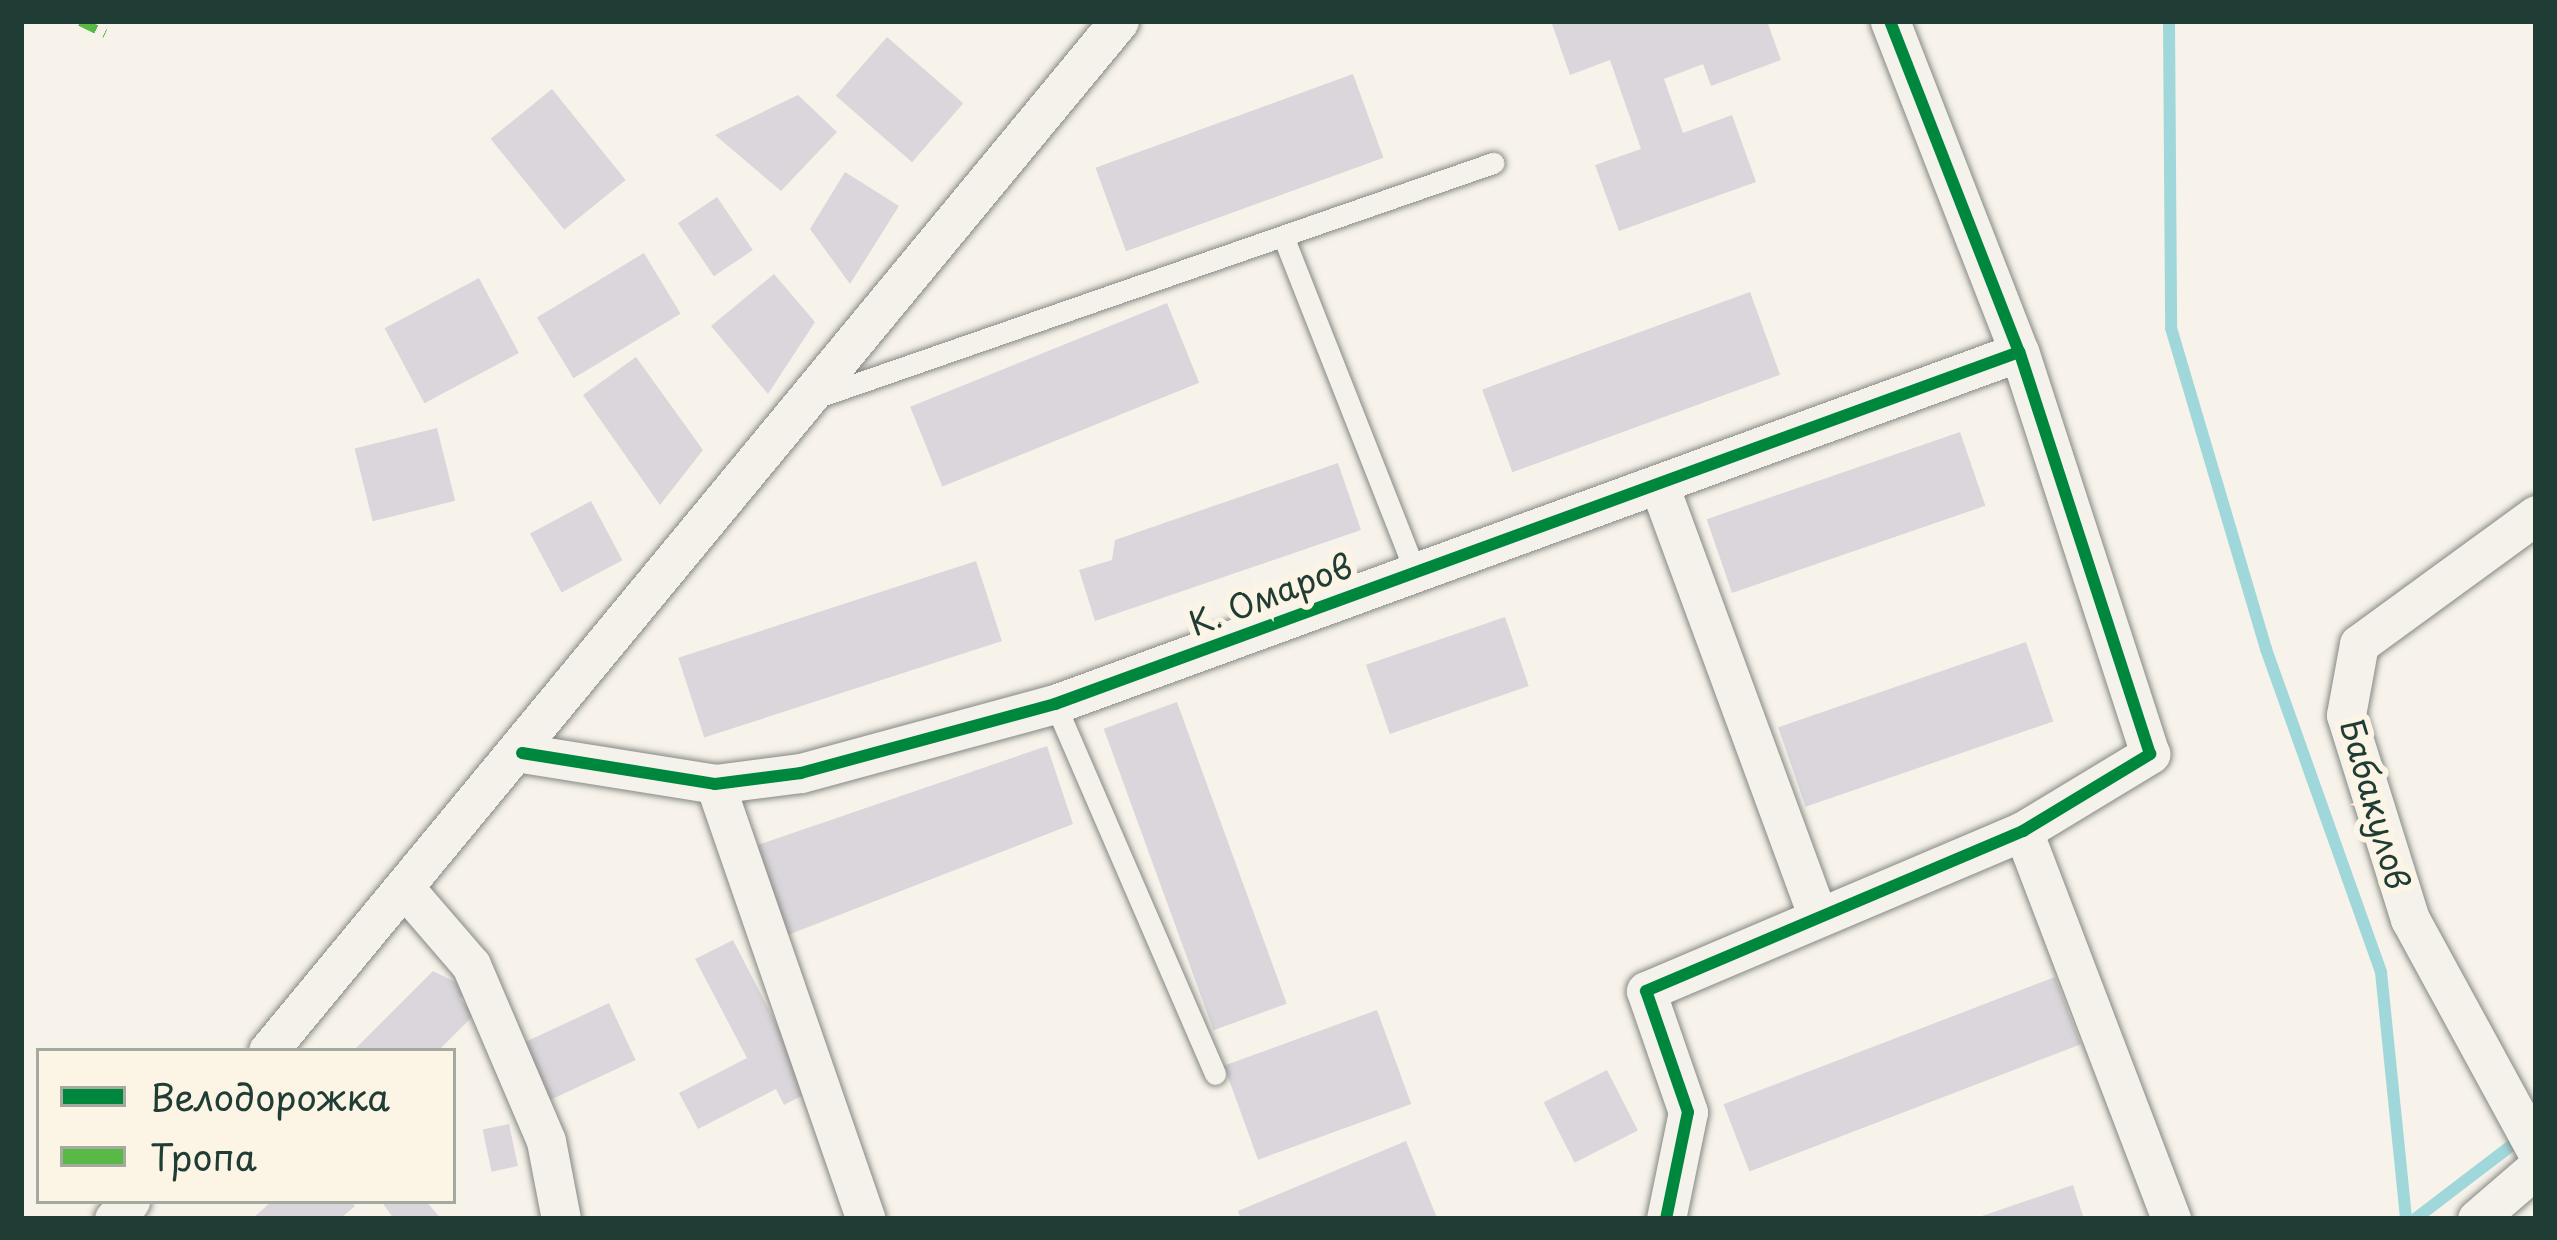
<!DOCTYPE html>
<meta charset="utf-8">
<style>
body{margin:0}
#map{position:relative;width:2557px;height:1240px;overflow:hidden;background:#f7f3ea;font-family:"Playpen Sans",sans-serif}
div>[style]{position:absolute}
.stream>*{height:12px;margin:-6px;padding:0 6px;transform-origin:6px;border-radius:6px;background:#a0d7da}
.building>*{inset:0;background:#dbd6db;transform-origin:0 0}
.roads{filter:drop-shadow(0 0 3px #868984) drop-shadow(0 0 3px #868984)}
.service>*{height:21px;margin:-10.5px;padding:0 10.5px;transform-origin:10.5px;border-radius:10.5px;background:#f5f2ec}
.minor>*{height:39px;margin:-19.5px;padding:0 19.5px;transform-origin:19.5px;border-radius:19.5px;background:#f5f2ec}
.quiet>*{height:9px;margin-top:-4.5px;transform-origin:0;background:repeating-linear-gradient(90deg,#58b947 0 18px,transparent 0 27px)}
.cycleway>*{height:12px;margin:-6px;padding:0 6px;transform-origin:6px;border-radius:6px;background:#00873e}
span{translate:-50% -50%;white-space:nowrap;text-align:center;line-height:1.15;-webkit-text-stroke:12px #fcf5e5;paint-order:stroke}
.street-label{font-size:33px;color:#1f3d34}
.frame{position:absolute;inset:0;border:24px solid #1f3d34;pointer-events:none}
.legend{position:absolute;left:36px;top:1048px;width:420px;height:156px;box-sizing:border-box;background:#fcf5e5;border:3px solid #a4ab9e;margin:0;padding:15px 21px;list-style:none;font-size:36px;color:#1f3d34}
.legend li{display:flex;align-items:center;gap:24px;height:60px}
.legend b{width:60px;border:3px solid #a4ab9e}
</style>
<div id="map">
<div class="stream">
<i style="left:2169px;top:21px;width:307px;rotate:89.6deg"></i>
<i style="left:2171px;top:328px;width:335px;rotate:73.5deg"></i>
<i style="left:2266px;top:649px;width:343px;rotate:70.4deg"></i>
<i style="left:2381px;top:972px;width:248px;rotate:84.2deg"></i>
<i style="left:2415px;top:1219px;width:127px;rotate:-37.3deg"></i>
</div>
<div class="building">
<i style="clip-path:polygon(1551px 21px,1767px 21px,1781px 60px,1711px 86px,1703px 64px,1664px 79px,1683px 133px,1732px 115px,1756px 182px,1619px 231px,1595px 165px,1641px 149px,1610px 60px,1570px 75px)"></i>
<i style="left:887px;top:37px;width:101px;height:78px;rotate:41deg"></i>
<i style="left:1353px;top:74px;width:89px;height:274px;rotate:70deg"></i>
<i style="left:552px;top:89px;width:117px;height:79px;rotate:51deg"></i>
<i style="clip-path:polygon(798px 95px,837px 132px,781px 191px,715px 135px)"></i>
<i style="clip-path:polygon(845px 172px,899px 206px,850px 284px,810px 229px)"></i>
<i style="left:717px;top:197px;width:64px;height:47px;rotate:56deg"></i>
<i style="left:644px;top:253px;width:71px;height:125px;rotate:59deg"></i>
<i style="clip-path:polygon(774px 274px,815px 322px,768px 394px,711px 326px)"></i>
<i style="left:479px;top:278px;width:85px;height:107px;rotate:62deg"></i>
<i style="left:1750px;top:292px;width:88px;height:285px;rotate:70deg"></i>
<i style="left:1167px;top:303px;width:86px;height:277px;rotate:68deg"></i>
<i style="clip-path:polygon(636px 357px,703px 450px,660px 505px,583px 395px)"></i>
<i style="left:437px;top:428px;width:75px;height:85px;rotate:76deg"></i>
<i style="left:1960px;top:432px;width:78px;height:268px;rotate:71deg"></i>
<i style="clip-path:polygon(1338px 463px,1361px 530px,1095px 621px,1079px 570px,1112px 560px,1115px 540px)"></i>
<i style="left:591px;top:501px;width:67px;height:69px;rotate:62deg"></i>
<i style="left:976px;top:561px;width:84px;height:313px;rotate:72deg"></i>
<i style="left:1505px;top:617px;width:73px;height:147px;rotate:71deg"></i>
<i style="left:2026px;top:642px;width:84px;height:262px;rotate:71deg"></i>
<i style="left:1177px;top:702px;width:321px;height:78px;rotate:70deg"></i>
<i style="clip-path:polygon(1047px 746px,1073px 824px,775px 940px,746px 849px)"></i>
<i style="clip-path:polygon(733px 940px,811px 1091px,784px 1105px,776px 1089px,698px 1129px,679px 1093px,747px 1058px,695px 959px)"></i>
<i style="clip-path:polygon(433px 971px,471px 990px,460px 999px,475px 1014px,438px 1051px,353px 1051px)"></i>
<i style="left:2055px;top:977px;width:72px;height:355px;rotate:69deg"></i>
<i style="left:609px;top:1003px;width:63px;height:109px;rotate:65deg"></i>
<i style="left:1377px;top:1010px;width:100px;height:163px;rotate:70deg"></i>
<i style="left:1607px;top:1070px;width:68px;height:71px;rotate:63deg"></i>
<i style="left:509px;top:1124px;width:43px;height:27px;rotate:78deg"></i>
<i style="clip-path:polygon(1406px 1141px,1437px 1218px,1241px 1219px,1238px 1211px)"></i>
<i style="clip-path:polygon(2073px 1185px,2084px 1219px,1976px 1219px,1976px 1218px)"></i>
<i style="clip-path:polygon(272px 1201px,351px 1201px,355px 1206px,340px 1219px,252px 1219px)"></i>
<i style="clip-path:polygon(381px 1201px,426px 1201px,441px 1219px,394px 1219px)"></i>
</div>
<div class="roads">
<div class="service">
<i style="left:1283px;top:236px;width:357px;rotate:68.5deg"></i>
<i style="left:815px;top:398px;width:718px;rotate:-19.12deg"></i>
<i style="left:1055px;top:704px;width:403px;rotate:66.6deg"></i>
</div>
<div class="minor">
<i style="left:1659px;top:485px;width:460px;rotate:69.8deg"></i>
<i style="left:2536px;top:515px;width:219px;rotate:143.9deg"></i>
<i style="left:2359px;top:644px;width:72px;rotate:100.4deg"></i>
<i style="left:2346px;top:715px;width:214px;rotate:72.6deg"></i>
<i style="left:2410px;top:919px;width:263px;rotate:61.4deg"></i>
<i style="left:522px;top:753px;width:195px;rotate:9.1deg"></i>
<i style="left:715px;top:784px;width:87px;rotate:-7.3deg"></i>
<i style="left:801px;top:773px;width:263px;rotate:-15.2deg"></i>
<i style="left:1055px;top:704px;width:1026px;rotate:-20.06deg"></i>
<i style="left:715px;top:784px;width:460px;rotate:70.9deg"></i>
<i style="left:2023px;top:831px;width:415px;rotate:69.1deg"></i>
<i style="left:408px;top:892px;width:96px;rotate:49.2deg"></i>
<i style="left:471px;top:965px;width:191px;rotate:66.9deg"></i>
<i style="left:546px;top:1141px;width:79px;rotate:79.1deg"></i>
<i style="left:268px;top:1051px;width:1336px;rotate:-50.44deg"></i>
<i style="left:114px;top:1219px;width:24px;rotate:-48deg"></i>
<i style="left:1666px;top:1219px;width:109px;rotate:-78.4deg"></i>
<i style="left:1688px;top:1112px;width:128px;rotate:-109.1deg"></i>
<i style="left:1646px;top:991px;width:410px;rotate:-23deg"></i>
<i style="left:2023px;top:831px;width:149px;rotate:-31.2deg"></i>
<i style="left:2150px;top:754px;width:423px;rotate:-108deg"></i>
<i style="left:2019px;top:352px;width:355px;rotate:-111.3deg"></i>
<i style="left:2477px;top:1219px;width:78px;rotate:-40.8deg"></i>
</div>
</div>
<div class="quiet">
<i style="left:80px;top:21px;width:28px;rotate:26deg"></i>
</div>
<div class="cycleway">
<i style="left:522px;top:753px;width:195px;rotate:9.1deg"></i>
<i style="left:715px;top:784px;width:87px;rotate:-7.3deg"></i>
<i style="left:801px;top:773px;width:263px;rotate:-15.2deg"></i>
<i style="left:1055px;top:704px;width:1026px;rotate:-20.06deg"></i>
<i style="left:1666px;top:1219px;width:109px;rotate:-78.4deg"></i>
<i style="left:1688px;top:1112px;width:128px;rotate:-109.1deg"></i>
<i style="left:1646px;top:991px;width:410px;rotate:-23deg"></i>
<i style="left:2023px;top:831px;width:149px;rotate:-31.2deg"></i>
<i style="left:2150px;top:754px;width:423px;rotate:-108deg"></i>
<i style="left:2019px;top:352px;width:355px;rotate:-111.3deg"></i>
</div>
<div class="street-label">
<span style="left:1270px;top:594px;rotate:-21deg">К. Омаров</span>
<span style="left:2376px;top:804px;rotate:74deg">Бабакулов</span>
</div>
<div class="frame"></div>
<ul class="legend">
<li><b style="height:15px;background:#00873e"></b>Велодорожка</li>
<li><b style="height:15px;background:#58b947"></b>Тропа</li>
</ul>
</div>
